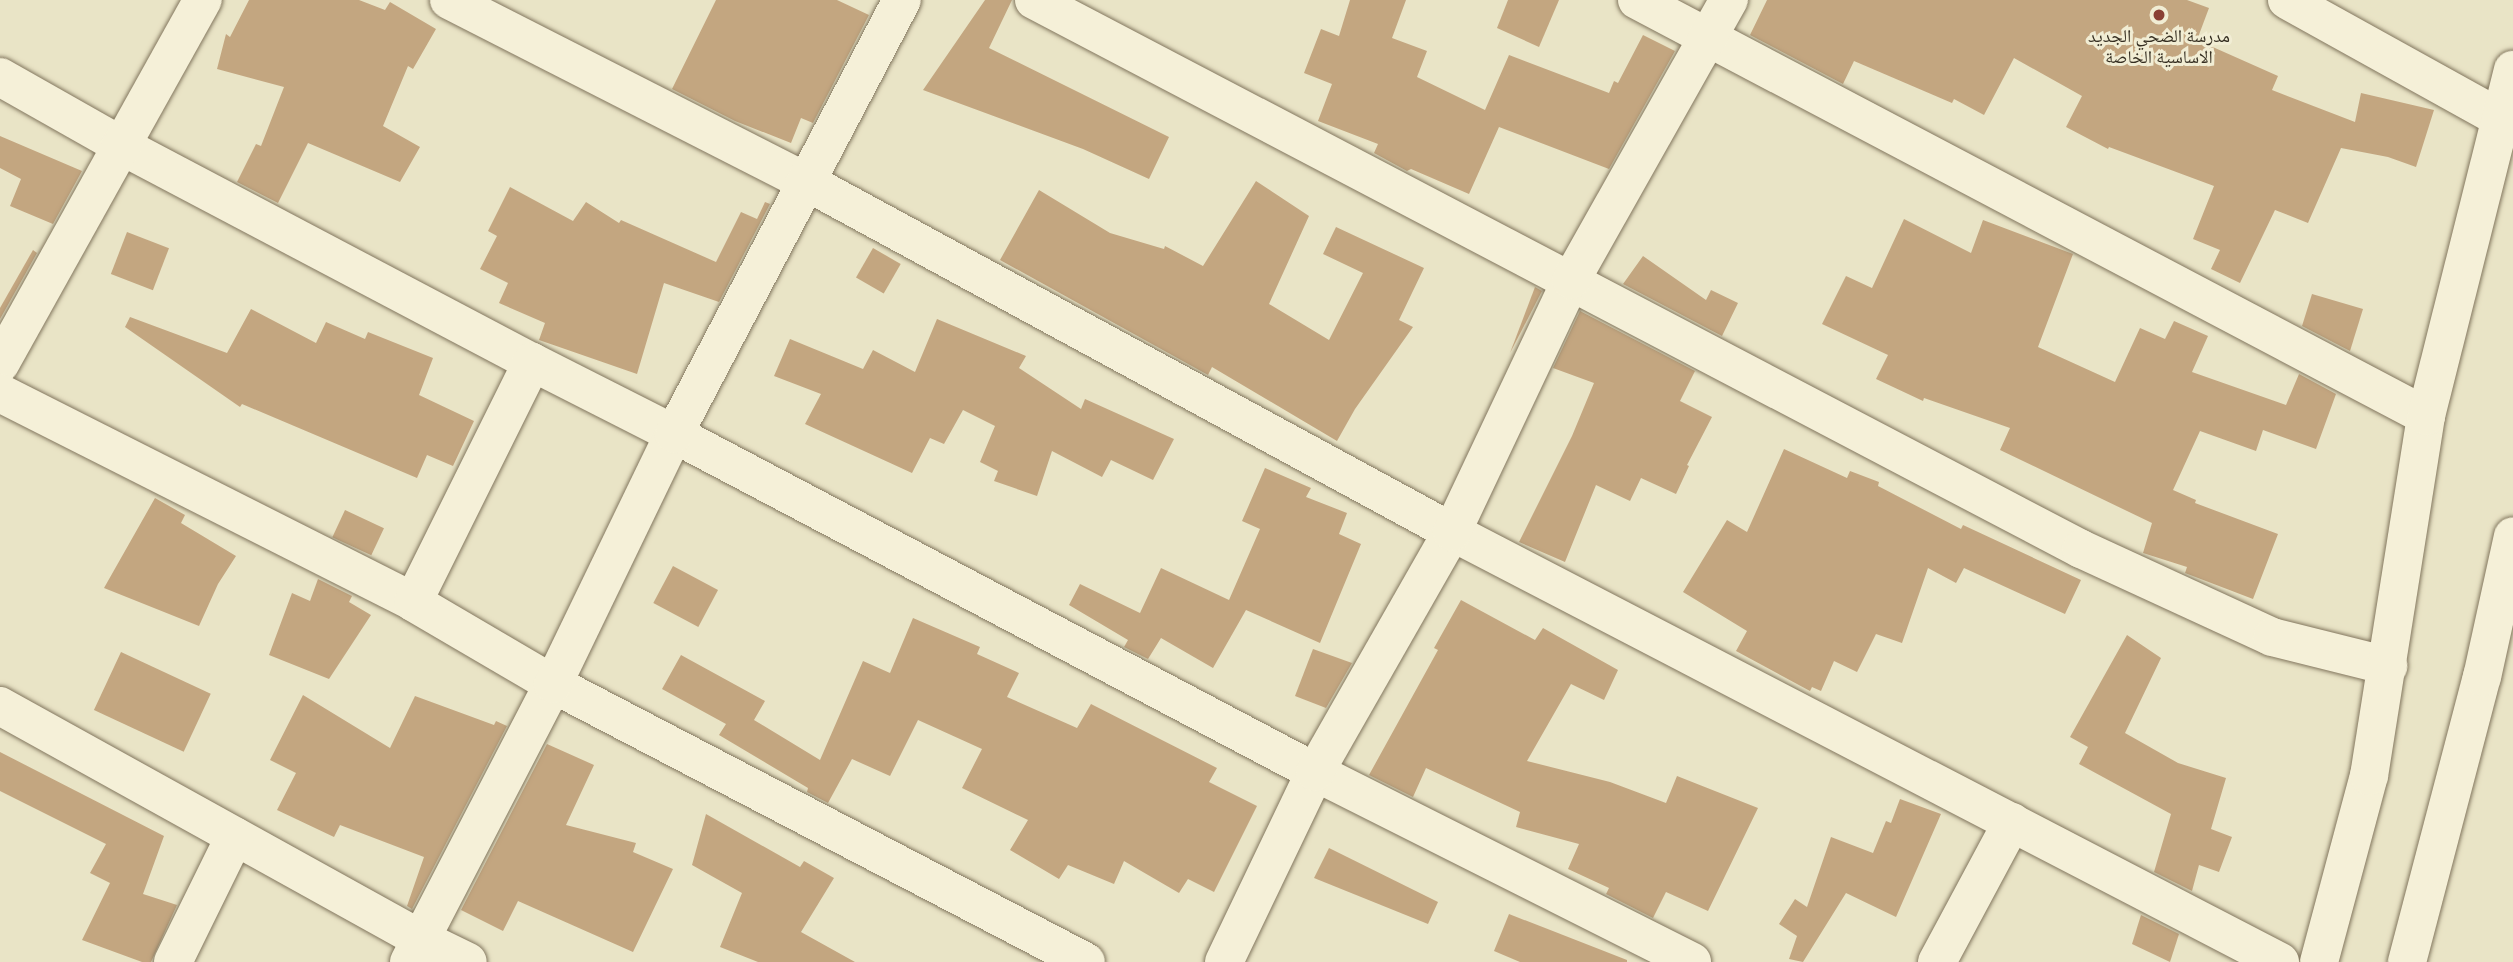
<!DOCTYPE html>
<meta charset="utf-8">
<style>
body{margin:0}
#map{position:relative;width:2513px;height:962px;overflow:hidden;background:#e9e4c6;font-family:"Source Serif 4","Noto Naskh Arabic",serif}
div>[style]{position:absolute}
.building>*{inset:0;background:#c3a680;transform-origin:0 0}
.roads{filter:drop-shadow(0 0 2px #82765e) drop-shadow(0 0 2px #82765e)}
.street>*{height:38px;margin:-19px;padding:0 19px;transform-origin:19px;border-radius:19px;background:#f5f0d8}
.dots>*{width:19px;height:19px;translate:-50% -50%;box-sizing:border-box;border:4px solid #f1edd4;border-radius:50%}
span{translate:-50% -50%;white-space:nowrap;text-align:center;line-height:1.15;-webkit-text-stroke:6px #f1edd4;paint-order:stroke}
.poi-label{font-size:18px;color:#342d20}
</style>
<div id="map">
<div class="building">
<i style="clip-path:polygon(249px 0,359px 0,385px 10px,390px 2px,436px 29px,413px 69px,408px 66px,383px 126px,420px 147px,400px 182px,308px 143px,278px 203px,237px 182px,256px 144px,261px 146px,284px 87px,217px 69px,226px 34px,230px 37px)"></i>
<i style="clip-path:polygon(716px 0,837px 0,869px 15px,813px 123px,801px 118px,791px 143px,735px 121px,672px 89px)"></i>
<i style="clip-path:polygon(985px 0,1012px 0,989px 48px,1169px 137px,1149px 179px,1083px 149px,923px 90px)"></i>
<i style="clip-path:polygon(1350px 0,1406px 0,1392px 38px,1427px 51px,1417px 77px,1485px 110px,1509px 55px,1609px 93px,1614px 81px,1618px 83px,1643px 35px,1675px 51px,1609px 169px,1499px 127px,1469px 194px,1411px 169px,1407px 171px,1374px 153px,1378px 144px,1318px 121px,1332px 84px,1304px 73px,1321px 29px,1339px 36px)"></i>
<i style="clip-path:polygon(1508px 0,1559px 0,1539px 47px,1497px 28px)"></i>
<i style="clip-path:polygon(1767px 0,2187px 0,2209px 8px,2197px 40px,2278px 76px,2272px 90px,2355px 122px,2361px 93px,2434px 110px,2416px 167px,2388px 157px,2341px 148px,2308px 223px,2275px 210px,2240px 283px,2211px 269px,2220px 250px,2193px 239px,2214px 186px,2109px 147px,2108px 149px,2066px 127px,2082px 96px,2014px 58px,1984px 115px,1954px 99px,1952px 103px,1854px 61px,1843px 84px,1750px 35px)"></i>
<i style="clip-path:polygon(0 136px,82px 171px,53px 224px,10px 206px,21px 179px,0 168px)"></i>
<i style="clip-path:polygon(1256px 181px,1309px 216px,1269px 304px,1329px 340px,1363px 273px,1323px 254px,1336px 227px,1424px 268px,1399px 320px,1413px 327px,1355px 409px,1337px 441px,1212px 367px,1208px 375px,1000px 260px,1039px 190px,1110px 233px,1164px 249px,1165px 246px,1203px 266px)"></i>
<i style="clip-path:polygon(510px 187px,573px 221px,586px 202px,619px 223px,621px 220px,716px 262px,741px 212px,757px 219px,765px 202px,770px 204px,719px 302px,664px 283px,637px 374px,539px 340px,545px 323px,499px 303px,508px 283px,480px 269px,497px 236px,488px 231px)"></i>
<i style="clip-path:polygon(1904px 219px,1971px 253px,1983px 220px,2073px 254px,2038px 347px,2115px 382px,2140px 328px,2165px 339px,2174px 321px,2208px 336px,2192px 372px,2286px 405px,2299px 374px,2336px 394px,2316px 449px,2263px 430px,2256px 451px,2200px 431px,2173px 490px,2196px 500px,2195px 503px,2278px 534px,2253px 599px,2185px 573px,2187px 567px,2143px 553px,2152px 523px,2000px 450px,2010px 428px,1924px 398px,1923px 401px,1876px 379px,1888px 355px,1822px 324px,1846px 276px,1872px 288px)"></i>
<i style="left:127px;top:232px;width:45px;height:45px;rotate:21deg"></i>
<i style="left:873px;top:248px;width:32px;height:34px;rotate:30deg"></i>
<i style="clip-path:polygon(33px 250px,37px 253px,0 319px,0 308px)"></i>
<i style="clip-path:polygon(1643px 256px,1706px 300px,1711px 290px,1738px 303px,1722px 336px,1623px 284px)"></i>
<i style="clip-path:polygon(1535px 287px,1542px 291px,1510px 353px)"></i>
<i style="clip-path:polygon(2312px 294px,2363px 309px,2350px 351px,2302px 326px)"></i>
<i style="clip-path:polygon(251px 309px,316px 343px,326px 322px,365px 339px,368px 332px,433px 358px,419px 395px,474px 421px,453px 466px,427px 455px,417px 478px,242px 404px,240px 407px,125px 327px,130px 317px,227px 353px)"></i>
<i style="clip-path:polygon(1580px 311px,1695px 371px,1680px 401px,1712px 417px,1687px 465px,1689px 466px,1676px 494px,1641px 478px,1630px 501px,1596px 485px,1565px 562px,1519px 542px,1572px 436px,1594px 383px,1553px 368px)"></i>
<i style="clip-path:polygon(937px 319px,1026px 356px,1019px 368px,1081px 409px,1085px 399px,1174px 439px,1153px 480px,1111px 460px,1102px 477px,1052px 451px,1037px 496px,994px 481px,998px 471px,980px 462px,995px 426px,963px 410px,944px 444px,930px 438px,912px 473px,805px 424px,821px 394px,774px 376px,790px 339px,863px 369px,873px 350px,915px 372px)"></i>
<i style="clip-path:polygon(1784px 449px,1847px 478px,1850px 471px,1879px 482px,1878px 486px,1961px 529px,1963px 525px,2081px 580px,2065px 614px,1964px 568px,1956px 583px,1928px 568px,1902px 643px,1876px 634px,1857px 672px,1834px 661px,1821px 691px,1812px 687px,1810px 691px,1736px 651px,1747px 631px,1683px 592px,1727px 520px,1747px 532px)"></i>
<i style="clip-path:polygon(1265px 468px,1311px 488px,1306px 497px,1347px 513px,1339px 534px,1361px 544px,1320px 643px,1246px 610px,1213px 668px,1161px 638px,1148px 659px,1124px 647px,1128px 640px,1069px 605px,1080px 584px,1140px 613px,1161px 568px,1229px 600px,1260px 529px,1242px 521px)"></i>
<i style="clip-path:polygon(155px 498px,185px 515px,181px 523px,236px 556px,218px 584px,199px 626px,104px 588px)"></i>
<i style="left:345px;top:510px;width:43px;height:30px;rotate:25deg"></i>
<i style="left:673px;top:566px;width:51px;height:42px;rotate:28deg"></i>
<i style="clip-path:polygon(318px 579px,352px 596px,349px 602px,371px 615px,329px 679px,269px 655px,292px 593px,310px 601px)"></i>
<i style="clip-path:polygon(1461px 600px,1535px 640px,1543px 628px,1618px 670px,1604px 700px,1571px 684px,1527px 761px,1610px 782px,1666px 803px,1677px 776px,1758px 808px,1708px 911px,1666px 892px,1653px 918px,1606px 894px,1609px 888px,1568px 869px,1579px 844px,1516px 827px,1520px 812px,1426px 768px,1413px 797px,1369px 775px,1438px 650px,1434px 648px)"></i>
<i style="clip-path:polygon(913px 618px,980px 647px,977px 654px,1019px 673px,1007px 697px,1077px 728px,1091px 704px,1217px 768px,1209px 782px,1257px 806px,1214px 892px,1188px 879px,1179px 893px,1124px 861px,1114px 884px,1068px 865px,1059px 879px,1010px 850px,1028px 820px,962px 788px,982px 749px,918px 720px,890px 776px,852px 759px,828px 803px,807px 792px,808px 788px,719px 735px,726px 724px,662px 689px,681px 655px,765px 701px,754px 720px,820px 760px,863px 661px,890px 673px)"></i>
<i style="clip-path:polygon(2127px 635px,2161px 658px,2125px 733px,2178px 763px,2226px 778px,2211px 829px,2232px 837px,2219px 872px,2199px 865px,2192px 891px,2154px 872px,2171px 814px,2079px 764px,2088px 747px,2070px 737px)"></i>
<i style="clip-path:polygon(1313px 649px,1352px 663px,1326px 708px,1295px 696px)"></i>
<i style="left:121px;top:652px;width:99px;height:64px;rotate:25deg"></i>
<i style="clip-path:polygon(303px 695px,390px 748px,415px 696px,494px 725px,496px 721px,507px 726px,412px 909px,407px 906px,424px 857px,340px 825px,334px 837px,277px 810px,296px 773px,270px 760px)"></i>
<i style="clip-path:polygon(547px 744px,594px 765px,566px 825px,636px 843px,633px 852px,673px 869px,633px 952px,518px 901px,503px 931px,461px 910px)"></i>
<i style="clip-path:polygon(0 752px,164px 836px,143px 894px,177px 905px,151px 962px,142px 962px,82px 940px,110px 883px,90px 873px,106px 844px,0 791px)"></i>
<i style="clip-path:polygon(1900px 799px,1941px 814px,1896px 917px,1846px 893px,1803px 962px,1789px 959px,1797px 936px,1779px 924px,1795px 899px,1807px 907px,1831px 837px,1873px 853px,1886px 821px,1891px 823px)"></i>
<i style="clip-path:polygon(706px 814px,800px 867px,804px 861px,834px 878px,801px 932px,855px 962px,758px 962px,720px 947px,742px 893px,692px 865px)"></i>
<i style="clip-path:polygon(1329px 848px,1438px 902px,1428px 924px,1314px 878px)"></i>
<i style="clip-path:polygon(1509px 914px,1627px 960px,1627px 962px,1520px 962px,1494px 951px)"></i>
<i style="clip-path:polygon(2141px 915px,2179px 934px,2170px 962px,2132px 944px)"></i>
</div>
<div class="roads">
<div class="street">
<i style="left:449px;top:0;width:399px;rotate:27deg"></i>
<i style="left:805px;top:181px;width:736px;rotate:28.48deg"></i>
<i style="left:1452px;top:532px;width:933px;rotate:27.44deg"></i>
<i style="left:1034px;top:0;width:1182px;rotate:27.67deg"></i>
<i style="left:2081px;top:549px;width:210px;rotate:24.7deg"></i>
<i style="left:2272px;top:637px;width:120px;rotate:14deg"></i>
<i style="left:1637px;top:0;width:892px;rotate:27.8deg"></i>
<i style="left:2287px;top:0;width:244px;rotate:29deg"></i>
<i style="left:0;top:77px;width:138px;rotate:29.5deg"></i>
<i style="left:120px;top:145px;width:466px;rotate:27.8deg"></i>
<i style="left:532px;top:362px;width:159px;rotate:26.9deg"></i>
<i style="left:674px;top:434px;width:725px;rotate:27.8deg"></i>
<i style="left:1315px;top:772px;width:422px;rotate:26.7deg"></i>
<i style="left:0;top:364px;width:417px;rotate:-60.9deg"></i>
<i style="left:0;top:393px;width:463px;rotate:26.8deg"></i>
<i style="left:413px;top:602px;width:162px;rotate:30.4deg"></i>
<i style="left:553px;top:684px;width:601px;rotate:27.55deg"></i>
<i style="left:413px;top:602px;width:268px;rotate:-63.6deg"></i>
<i style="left:0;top:706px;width:481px;rotate:29deg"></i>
<i style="left:421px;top:939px;width:52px;rotate:26.1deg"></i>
<i style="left:173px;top:962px;width:140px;rotate:-63.8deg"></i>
<i style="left:409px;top:962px;width:313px;rotate:-62.6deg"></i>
<i style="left:553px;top:684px;width:278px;rotate:-64.2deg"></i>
<i style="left:674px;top:434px;width:490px;rotate:-62.3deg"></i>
<i style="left:1224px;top:962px;width:211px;rotate:-64.4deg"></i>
<i style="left:1315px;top:772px;width:276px;rotate:-60.3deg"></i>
<i style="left:1452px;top:532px;width:279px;rotate:-64.7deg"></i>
<i style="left:1571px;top:280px;width:322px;rotate:-60.6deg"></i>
<i style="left:1937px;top:962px;width:159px;rotate:-61.8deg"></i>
<i style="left:2319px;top:962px;width:193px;rotate:-75deg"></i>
<i style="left:2369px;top:776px;width:364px;rotate:-81deg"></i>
<i style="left:2426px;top:416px;width:357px;rotate:-75.9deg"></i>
<i style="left:2407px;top:962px;width:295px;rotate:-75.3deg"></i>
<i style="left:2482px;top:677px;width:144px;rotate:-77.6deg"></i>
</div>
</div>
<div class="dots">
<i style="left:2159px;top:15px;background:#8a4034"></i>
</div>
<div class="poi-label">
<span style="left:2159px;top:47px">مدرسة الضحي الجديد<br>الاساسية الخاصة</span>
</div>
</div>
